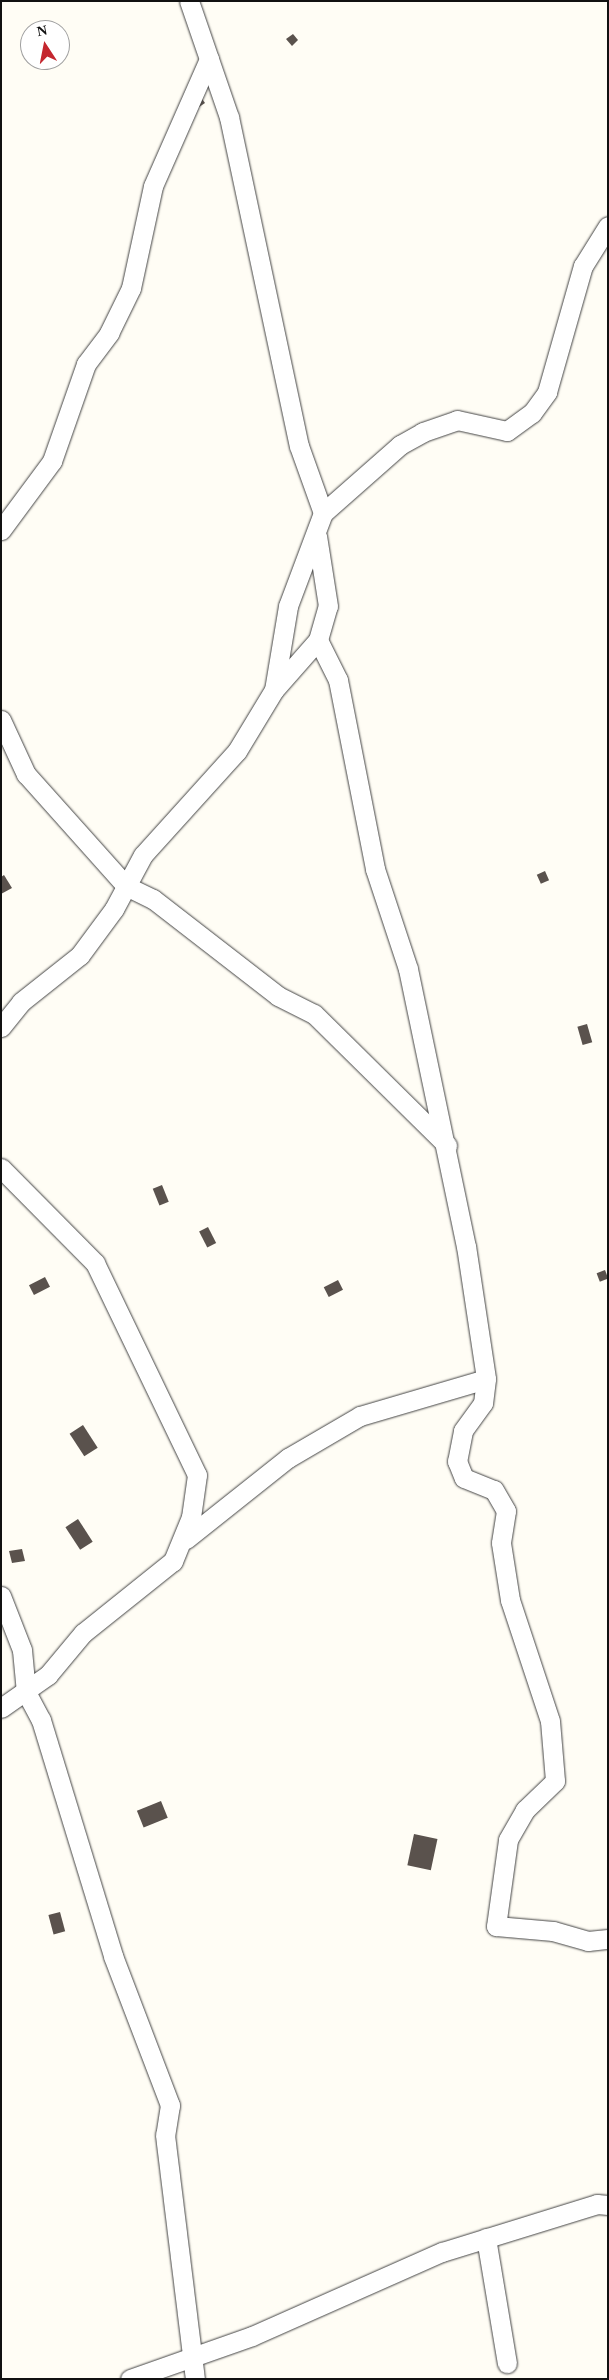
<!DOCTYPE html>
<style>
body{margin:0}
#map{position:relative;width:609px;height:2380px;overflow:hidden;background:#fffdf5;font-family:Georgia,serif}
div>[style]{position:absolute}
.building>*{inset:0;background:#5a524d;transform-origin:0 0}
.roads{filter:drop-shadow(0 0 1px #444) drop-shadow(0 0 1px #444)}
.minor>*{height:19px;margin:-9.5px;padding:0 9.5px;transform-origin:9.5px;border-radius:9.5px;background:#fff}
span{translate:-50% -50%;white-space:nowrap;text-align:center;line-height:1.15;-webkit-text-stroke:5px #fff;paint-order:stroke}
.frame{position:absolute;inset:0;border:2px solid #111;pointer-events:none}
.north{position:absolute;left:20px;top:20px;width:50px;height:50px;box-sizing:border-box;background:#fff;border:1px solid #a0a0a0;border-radius:50%;rotate:349deg;font-size:14px;font-weight:700;line-height:20px;text-align:center;color:#111}
.north::after{content:'';display:block;margin:auto;width:18px;height:22px;background:#c4262e;clip-path:polygon(50% 0,100% 100%,50% 72%,0 100%)}
</style>
<div id="map">
<div class="building">
<i style="clip-path:polygon(293px 34px,298px 40px,292px 46px,286px 39px)"></i>
<i style="clip-path:polygon(200px 96px,205px 103px,196px 109px)"></i>
<i style="left:545px;top:871px;width:10px;height:9px;rotate:66deg"></i>
<i style="clip-path:polygon(4px 875px,12px 888px,1px 894px,1px 877px)"></i>
<i style="left:587px;top:1024px;width:19px;height:10px;rotate:74deg"></i>
<i style="left:162px;top:1185px;width:18px;height:10px;rotate:68deg"></i>
<i style="left:208px;top:1227px;width:18px;height:10px;rotate:63deg"></i>
<i style="left:605px;top:1270px;width:9px;height:9px;rotate:69deg"></i>
<i style="left:45px;top:1277px;width:11px;height:18px;rotate:63deg"></i>
<i style="left:338px;top:1280px;width:11px;height:16px;rotate:63deg"></i>
<i style="left:83px;top:1425px;width:27px;height:16px;rotate:57deg"></i>
<i style="left:78px;top:1519px;width:27px;height:15px;rotate:57deg"></i>
<i style="clip-path:polygon(22px 1549px,25px 1561px,12px 1563px,9px 1551px)"></i>
<i style="left:161px;top:1801px;width:18px;height:26px;rotate:68deg"></i>
<i style="left:414px;top:1834px;width:24px;height:32px;rotate:12deg"></i>
<i style="left:60px;top:1912px;width:20px;height:12px;rotate:75deg"></i>
</div>
<div class="roads">
<div class="minor">
<i style="left:189px;top:1px;width:123px;rotate:71deg"></i>
<i style="left:229px;top:117px;width:336px;rotate:78deg"></i>
<i style="left:299px;top:446px;width:71px;rotate:70.3deg"></i>
<i style="left:1px;top:530px;width:86px;rotate:-53.5deg"></i>
<i style="left:52px;top:461px;width:103px;rotate:-70.7deg"></i>
<i style="left:86px;top:364px;width:39px;rotate:-53deg"></i>
<i style="left:109px;top:333px;width:50px;rotate:-63.9deg"></i>
<i style="left:131px;top:288px;width:104px;rotate:-77.8deg"></i>
<i style="left:153px;top:186px;width:139px;rotate:-66.2deg"></i>
<i style="left:318px;top:640px;width:45px;rotate:63.4deg"></i>
<i style="left:338px;top:680px;width:193px;rotate:78.9deg"></i>
<i style="left:375px;top:869px;width:105px;rotate:71.7deg"></i>
<i style="left:408px;top:969px;width:283px;rotate:78.2deg"></i>
<i style="left:466px;top:1246px;width:134px;rotate:81.4deg"></i>
<i style="left:486px;top:1379px;width:24px;rotate:97deg"></i>
<i style="left:483px;top:1403px;width:34px;rotate:126deg"></i>
<i style="left:463px;top:1431px;width:31px;rotate:101deg"></i>
<i style="left:457px;top:1461px;width:18px;rotate:68deg"></i>
<i style="left:464px;top:1478px;width:32px;rotate:22deg"></i>
<i style="left:494px;top:1490px;width:24px;rotate:60deg"></i>
<i style="left:506px;top:1511px;width:32px;rotate:99deg"></i>
<i style="left:501px;top:1543px;width:58px;rotate:81deg"></i>
<i style="left:510px;top:1600px;width:127px;rotate:71.7deg"></i>
<i style="left:550px;top:1721px;width:60px;rotate:85.2deg"></i>
<i style="left:555px;top:1781px;width:42px;rotate:136deg"></i>
<i style="left:525px;top:1810px;width:34px;rotate:120deg"></i>
<i style="left:508px;top:1840px;width:87px;rotate:97.9deg"></i>
<i style="left:496px;top:1926px;width:57px;rotate:5deg"></i>
<i style="left:553px;top:1931px;width:36px;rotate:16deg"></i>
<i style="left:588px;top:1941px;width:20px;rotate:-6deg"></i>
<i style="left:274px;top:690px;width:85px;rotate:-80.5deg"></i>
<i style="left:288px;top:606px;width:99px;rotate:-69.4deg"></i>
<i style="left:323px;top:513px;width:103px;rotate:-41.4deg"></i>
<i style="left:400px;top:445px;width:26px;rotate:-29deg"></i>
<i style="left:423px;top:432px;width:36px;rotate:-19deg"></i>
<i style="left:457px;top:420px;width:51px;rotate:12.4deg"></i>
<i style="left:507px;top:431px;width:31px;rotate:-36deg"></i>
<i style="left:532px;top:413px;width:26px;rotate:-54deg"></i>
<i style="left:547px;top:392px;width:131px;rotate:-74.1deg"></i>
<i style="left:583px;top:266px;width:47px;rotate:-58deg"></i>
<i style="left:1px;top:720px;width:60px;rotate:65.2deg"></i>
<i style="left:26px;top:774px;width:150px;rotate:48.2deg"></i>
<i style="left:126px;top:886px;width:30px;rotate:26deg"></i>
<i style="left:153px;top:899px;width:158px;rotate:37.8deg"></i>
<i style="left:278px;top:996px;width:40px;rotate:26.6deg"></i>
<i style="left:314px;top:1014px;width:187px;rotate:44.6deg"></i>
<i style="left:1px;top:1027px;width:32px;rotate:-51deg"></i>
<i style="left:21px;top:1002px;width:75px;rotate:-38.5deg"></i>
<i style="left:80px;top:955px;width:57px;rotate:-53.5deg"></i>
<i style="left:114px;top:909px;width:61px;rotate:-61.8deg"></i>
<i style="left:143px;top:855px;width:140px;rotate:-47.9deg"></i>
<i style="left:237px;top:751px;width:71px;rotate:-58.8deg"></i>
<i style="left:274px;top:690px;width:67px;rotate:-48.7deg"></i>
<i style="left:318px;top:640px;width:35px;rotate:-74deg"></i>
<i style="left:328px;top:606px;width:71px;rotate:-98.9deg"></i>
<i style="left:1px;top:1168px;width:134px;rotate:45.3deg"></i>
<i style="left:95px;top:1263px;width:235px;rotate:64.3deg"></i>
<i style="left:197px;top:1475px;width:42px;rotate:98.1deg"></i>
<i style="left:191px;top:1517px;width:48px;rotate:112.2deg"></i>
<i style="left:173px;top:1561px;width:115px;rotate:141.3deg"></i>
<i style="left:83px;top:1633px;width:55px;rotate:129.8deg"></i>
<i style="left:48px;top:1675px;width:57px;rotate:144.9deg"></i>
<i style="left:186px;top:1539px;width:130px;rotate:-38.5deg"></i>
<i style="left:288px;top:1458px;width:83px;rotate:-30.3deg"></i>
<i style="left:360px;top:1416px;width:131px;rotate:-16.4deg"></i>
<i style="left:1px;top:1596px;width:58px;rotate:68.7deg"></i>
<i style="left:22px;top:1650px;width:42px;rotate:84.6deg"></i>
<i style="left:26px;top:1692px;width:32px;rotate:62deg"></i>
<i style="left:41px;top:1720px;width:247px;rotate:73deg"></i>
<i style="left:113px;top:1956px;width:160px;rotate:69.1deg"></i>
<i style="left:170px;top:2105px;width:30px;rotate:99deg"></i>
<i style="left:165px;top:2135px;width:246px;rotate:83deg"></i>
<i style="left:486px;top:2238px;width:127px;rotate:80.5deg"></i>
<i style="left:130px;top:2379px;width:129px;rotate:-19.4deg"></i>
<i style="left:252px;top:2336px;width:208px;rotate:-23.9deg"></i>
<i style="left:442px;top:2252px;width:162px;rotate:-17.2deg"></i>
<i style="left:597px;top:2204px;width:11px;rotate:5deg"></i>
</div>
</div>
<div class="frame"></div>
<div class="north">N</div>
</div>
